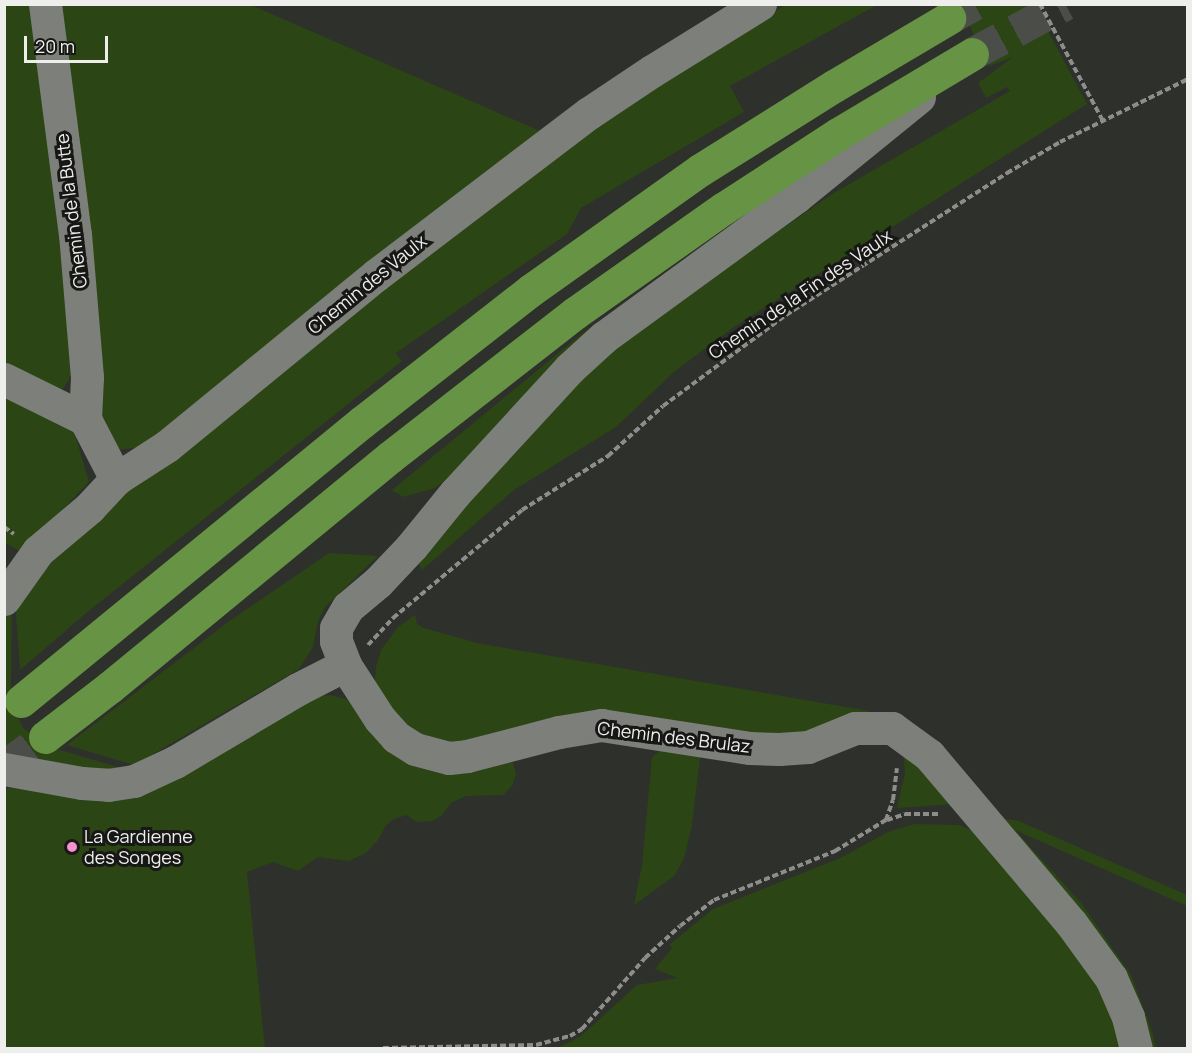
<!DOCTYPE html>
<style>
body{margin:0}
#map{position:relative;width:1192px;height:1053px;overflow:hidden;background:#2e302c;font-family:Manrope,sans-serif}
div>[style]{position:absolute}
.green>*{inset:0;background:#2b4514}
.highway-tunnel>*{height:33px;margin-top:-16.5px;transform-origin:0;background:repeating-linear-gradient(90deg,#4b4d49 0 33px,transparent 0 49px)}
.path>*{height:4px;margin-top:-2px;transform-origin:0;background:repeating-linear-gradient(90deg,#8d8e8b 0 6px,transparent 0 9px)}
.minor>*{height:33px;margin:-16.5px;padding:0 16.5px;transform-origin:16.5px;border-radius:16.5px;background:#7c7f7a}
.highway>*{height:33px;margin:-16.5px;padding:0 16.5px;transform-origin:16.5px;border-radius:16.5px;background:#679344}
.dots>*{width:16px;height:16px;translate:-50% -50%;box-sizing:border-box;border:3px solid #171816;border-radius:50%}
span{translate:-50% -50%;white-space:nowrap;text-align:center;line-height:1.15;-webkit-text-stroke:6px #171816;paint-order:stroke}
.street-label{font-size:18px;color:#eeefed}
.poi-label{font-size:18px;color:#eeefed}
.left{translate:0 -50%;text-align:left}
.frame{position:absolute;inset:0;border:6px solid #eeefed;pointer-events:none}
.scale{position:absolute;left:24px;top:36px;width:84px;height:27px;box-sizing:border-box;border:3px solid #eeefed;border-top:0;padding-left:8px;font-size:18px;line-height:21px;white-space:nowrap;color:#eeefed;-webkit-text-stroke:4px #171816;paint-order:stroke}
</style>
<div id="map">
<div class="green">
<i style="clip-path:polygon(4px 5px,33px 5px,74px 372px,63px 389px,40px 389px,5px 370px)"></i>
<i style="clip-path:polygon(57px 5px,251px 5px,540px 131px,152px 446px,115px 450px,99px 428px)"></i>
<i style="clip-path:polygon(785px 5px,877px 5px,730px 86px,744px 112px,581px 208px,567px 234px,396px 353px,402px 361px,90px 610px,20px 670px,15px 601px,33px 576px,101px 511px,422px 253px,631px 103px)"></i>
<i style="clip-path:polygon(959px 5px,1034px 5px,1087px 104px,734px 327px,675px 371px,616px 427px,514px 490px,422px 570px,414px 555px,520px 434px,626px 338px,829px 196px,1010px 91px,1007px 87px,986px 98px,978px 83px,1013px 57px,990px 66px)"></i>
<i style="clip-path:polygon(590px 327px,594px 332px,448px 478px,435px 488px,403px 497px,392px 490px)"></i>
<i style="clip-path:polygon(4px 392px,73px 428px,89px 482px,22px 552px,5px 543px)"></i>
<i style="clip-path:polygon(329px 553px,378px 556px,325px 607px,318px 621px,313px 647px,299px 669px,134px 765px,67px 745px,228px 622px)"></i>
<i style="clip-path:polygon(12px 606px,11px 693px,16px 713px,23px 728px,47px 746px,131px 771px,27px 765px,5px 747px,4px 619px)"></i>
<i style="clip-path:polygon(415px 615px,417px 624px,424px 628px,477px 643px,869px 711px,834px 727px,785px 740px,631px 716px,447px 746px,399px 724px,375px 682px,376px 667px,381px 650px,398px 627px)"></i>
<i style="clip-path:polygon(330px 695px,353px 701px,370px 725px,511px 756px,516px 774px,512px 786px,503px 795px,466px 796px,451px 803px,442px 815px,432px 821px,417px 822px,406px 815px,394px 819px,386px 825px,378px 840px,366px 853px,349px 861px,318px 857px,298px 871px,273px 862px,247px 872px,265px 1048px,5px 1048px,5px 789px,13px 787px,98px 797px,309px 698px)"></i>
<i style="clip-path:polygon(670px 743px,701px 750px,692px 825px,684px 859px,674px 876px,634px 905px,642px 865px,652px 757px)"></i>
<i style="clip-path:polygon(903px 746px,956px 804px,897px 808px,905px 773px)"></i>
<i style="clip-path:polygon(992px 817px,1019px 821px,1187px 895px,1187px 906px,1015px 830px,1082px 904px,1131px 975px,1152px 1031px,1156px 1048px,1147px 1048px)"></i>
<i style="clip-path:polygon(914px 824px,960px 825px,975px 832px,1089px 963px,1128px 1048px,558px 1048px,581px 1036px,637px 985px,677px 978px,655px 969px,672px 948px,669px 945px,713px 909px,840px 858px,888px 832px)"></i>
</div>
<div class="highway-tunnel">
<i style="left:949px;top:18px;width:29px;rotate:-29deg"></i>
<i style="left:972px;top:54px;width:106px;rotate:-28.3deg"></i>
<i style="left:4px;top:767px;width:51px;rotate:-36.2deg"></i>
</div>
<div class="path">
<i style="left:1040px;top:4px;width:133px;rotate:61.7deg"></i>
<i style="left:4px;top:527px;width:12px;rotate:35deg"></i>
<i style="left:368px;top:645px;width:37px;rotate:-47deg"></i>
<i style="left:393px;top:618px;width:168px;rotate:-39.9deg"></i>
<i style="left:522px;top:510px;width:102px;rotate:-32.1deg"></i>
<i style="left:608px;top:456px;width:74px;rotate:-42.3deg"></i>
<i style="left:663px;top:406px;width:153px;rotate:-36.5deg"></i>
<i style="left:786px;top:315px;width:263px;rotate:-32.7deg"></i>
<i style="left:1007px;top:173px;width:61px;rotate:-30.3deg"></i>
<i style="left:1060px;top:142px;width:143px;rotate:-26.2deg"></i>
<i style="left:887px;top:820px;width:19px;rotate:-18deg"></i>
<i style="left:905px;top:814px;width:33px"></i>
<i style="left:383px;top:1048px;width:153px;rotate:-1.1deg"></i>
<i style="left:536px;top:1045px;width:35px;rotate:-15deg"></i>
<i style="left:570px;top:1036px;width:14px;rotate:-30deg"></i>
<i style="left:582px;top:1029px;width:95px;rotate:-48.4deg"></i>
<i style="left:645px;top:958px;width:47px;rotate:-42.4deg"></i>
<i style="left:680px;top:926px;width:43px;rotate:-37.4deg"></i>
<i style="left:714px;top:900px;width:131px;rotate:-22deg"></i>
<i style="left:835px;top:851px;width:60px;rotate:-31.3deg"></i>
<i style="left:886px;top:820px;width:21px;rotate:-71deg"></i>
<i style="left:893px;top:800px;width:32px;rotate:-83deg"></i>
</div>
<div class="minor">
<i style="left:45px;top:4px;width:232px;rotate:82.6deg"></i>
<i style="left:75px;top:234px;width:144px;rotate:85.2deg"></i>
<i style="left:87px;top:377px;width:42px;rotate:92.7deg"></i>
<i style="left:85px;top:419px;width:68px;rotate:62.7deg"></i>
<i style="left:919px;top:97px;width:159px;rotate:140.9deg"></i>
<i style="left:796px;top:197px;width:238px;rotate:143.9deg"></i>
<i style="left:604px;top:337px;width:46px;rotate:137.6deg"></i>
<i style="left:570px;top:368px;width:170px;rotate:132.6deg"></i>
<i style="left:455px;top:493px;width:68px;rotate:129.1deg"></i>
<i style="left:412px;top:546px;width:50px;rotate:133.4deg"></i>
<i style="left:378px;top:582px;width:39px;rotate:140deg"></i>
<i style="left:348px;top:607px;width:24px;rotate:120deg"></i>
<i style="left:336px;top:628px;width:13px;rotate:90deg"></i>
<i style="left:336px;top:641px;width:26px;rotate:69deg"></i>
<i style="left:345px;top:665px;width:64px;rotate:57.1deg"></i>
<i style="left:380px;top:719px;width:24px;rotate:48deg"></i>
<i style="left:396px;top:737px;width:22px;rotate:32deg"></i>
<i style="left:415px;top:749px;width:35px;rotate:15deg"></i>
<i style="left:449px;top:758px;width:18px;rotate:-6deg"></i>
<i style="left:467px;top:756px;width:95px;rotate:-14.6deg"></i>
<i style="left:559px;top:732px;width:43px;rotate:-9.5deg"></i>
<i style="left:601px;top:725px;width:151px;rotate:8.8deg"></i>
<i style="left:750px;top:748px;width:29px;rotate:2deg"></i>
<i style="left:779px;top:749px;width:29px;rotate:-4deg"></i>
<i style="left:808px;top:747px;width:51px;rotate:-22deg"></i>
<i style="left:855px;top:728px;width:37px"></i>
<i style="left:892px;top:728px;width:46px;rotate:36.1deg"></i>
<i style="left:929px;top:755px;width:220px;rotate:49.8deg"></i>
<i style="left:1071px;top:923px;width:68px;rotate:54deg"></i>
<i style="left:1111px;top:978px;width:43px;rotate:66.4deg"></i>
<i style="left:1128px;top:1017px;width:32px;rotate:76deg"></i>
<i style="left:4px;top:379px;width:90px;rotate:26.3deg"></i>
<i style="left:4px;top:599px;width:59px;rotate:-54.7deg"></i>
<i style="left:38px;top:551px;width:67px;rotate:-40.1deg"></i>
<i style="left:89px;top:508px;width:40px;rotate:-47deg"></i>
<i style="left:116px;top:479px;width:61px;rotate:-32.9deg"></i>
<i style="left:167px;top:446px;width:270px;rotate:-39.3deg"></i>
<i style="left:376px;top:275px;width:268px;rotate:-37.3deg"></i>
<i style="left:589px;top:113px;width:76px;rotate:-33.7deg"></i>
<i style="left:652px;top:71px;width:127px;rotate:-31.8deg"></i>
<i style="left:4px;top:769px;width:79px;rotate:10.2deg"></i>
<i style="left:82px;top:783px;width:26px;rotate:4deg"></i>
<i style="left:108px;top:785px;width:26px;rotate:-9deg"></i>
<i style="left:134px;top:781px;width:45px;rotate:-24.9deg"></i>
<i style="left:175px;top:762px;width:143px;rotate:-30.7deg"></i>
<i style="left:298px;top:689px;width:53px;rotate:-27.1deg"></i>
</div>
<div class="highway">
<i style="left:21px;top:701px;width:441px;rotate:-39.3deg"></i>
<i style="left:362px;top:422px;width:214px;rotate:-38deg"></i>
<i style="left:531px;top:290px;width:207px;rotate:-35.4deg"></i>
<i style="left:700px;top:170px;width:158px;rotate:-32.1deg"></i>
<i style="left:834px;top:86px;width:134px;rotate:-30.6deg"></i>
<i style="left:45px;top:737px;width:82px;rotate:-37.6deg"></i>
<i style="left:110px;top:687px;width:362px;rotate:-39.4deg"></i>
<i style="left:390px;top:457px;width:234px;rotate:-37.9deg"></i>
<i style="left:575px;top:313px;width:182px;rotate:-35.2deg"></i>
<i style="left:724px;top:208px;width:136px;rotate:-33deg"></i>
<i style="left:838px;top:134px;width:156px;rotate:-30.8deg"></i>
</div>
<div class="dots">
<i style="left:72px;top:847px;background:#f690cf"></i>
</div>
<div class="street-label">
<span style="left:71px;top:211px;rotate:-97deg">Chemin de la Butte</span>
<span style="left:367px;top:284px;rotate:-39deg">Chemin des Vaulx</span>
<span style="left:800px;top:294px;rotate:-34deg">Chemin de la Fin des Vaulx</span>
<span style="left:674px;top:737px;rotate:7deg">Chemin des Brulaz</span>
</div>
<div class="poi-label">
<span class="left" style="left:84px;top:847px">La Gardienne<br>des Songes</span>
</div>
<div class="frame"></div>
<div class="scale">20 m</div>
</div>
